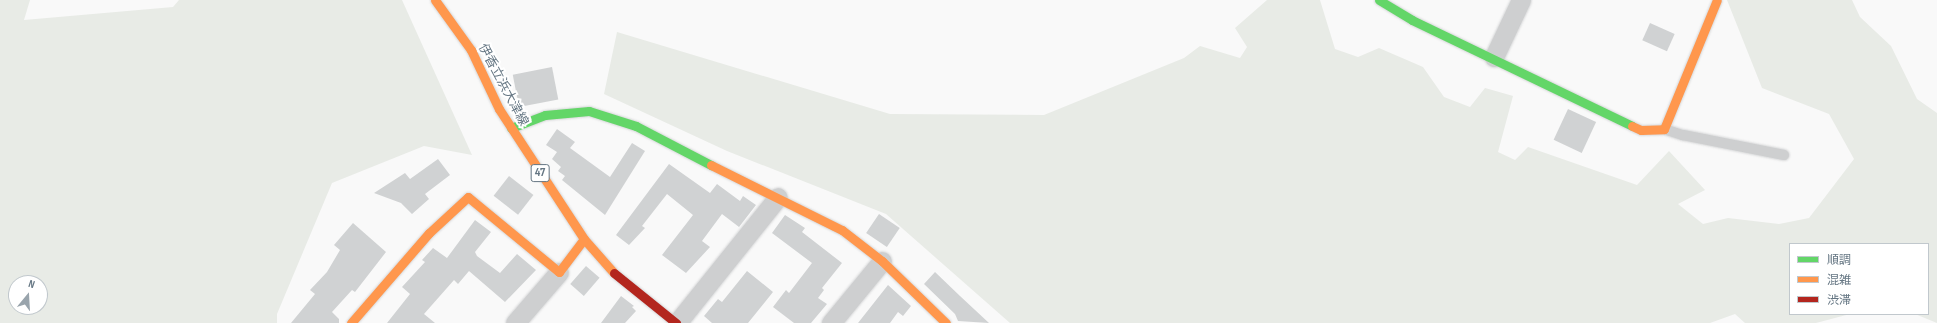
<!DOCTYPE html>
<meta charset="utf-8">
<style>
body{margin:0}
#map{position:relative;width:1937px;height:323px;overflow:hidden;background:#f9f9f9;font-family:"Sofia Sans Condensed","Noto Sans JP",sans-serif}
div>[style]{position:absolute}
.green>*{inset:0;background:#e8ebe6}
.building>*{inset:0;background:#d0d2d3;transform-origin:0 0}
.roads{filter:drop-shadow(0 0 1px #d5d6d7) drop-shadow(0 0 1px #d5d6d7)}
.lane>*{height:10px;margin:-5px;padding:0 5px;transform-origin:5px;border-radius:5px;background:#cecfd0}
.street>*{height:19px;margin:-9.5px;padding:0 9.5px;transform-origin:9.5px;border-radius:9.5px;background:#cecfd0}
.fast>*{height:9px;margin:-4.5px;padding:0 4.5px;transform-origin:4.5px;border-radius:4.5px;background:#63d668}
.slow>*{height:9px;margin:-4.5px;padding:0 4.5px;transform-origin:4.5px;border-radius:4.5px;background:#ff974d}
.jam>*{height:9px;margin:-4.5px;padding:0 4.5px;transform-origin:4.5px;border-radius:4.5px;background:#b3261e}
span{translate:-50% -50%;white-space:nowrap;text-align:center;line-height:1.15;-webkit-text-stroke:4px #fff;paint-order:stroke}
.shield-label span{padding:1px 3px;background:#fff;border:1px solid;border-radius:3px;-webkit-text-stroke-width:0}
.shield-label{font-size:12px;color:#657683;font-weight:700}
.street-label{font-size:13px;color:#657683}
.legend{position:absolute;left:1789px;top:243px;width:140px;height:72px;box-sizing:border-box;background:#fff;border:1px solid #c1c8cd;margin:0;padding:5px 7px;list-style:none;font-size:12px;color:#657683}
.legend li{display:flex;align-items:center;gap:8px;height:20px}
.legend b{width:20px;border:1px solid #c1c8cd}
.north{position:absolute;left:8px;top:275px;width:40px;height:40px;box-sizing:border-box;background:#fff;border:1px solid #c1c8cd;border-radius:50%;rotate:18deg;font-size:11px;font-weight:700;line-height:16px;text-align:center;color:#657683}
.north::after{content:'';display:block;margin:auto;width:14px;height:18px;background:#99a4ac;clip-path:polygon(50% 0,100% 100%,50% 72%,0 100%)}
</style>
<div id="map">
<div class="green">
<i style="clip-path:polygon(evenodd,0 0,30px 0,24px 20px,173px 7px,179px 0,402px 0,472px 155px,424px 146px,332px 183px,277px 314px,277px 323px,0 323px,0 0,16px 283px,40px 283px,40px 307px,16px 307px,16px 283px)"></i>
<i style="clip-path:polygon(1267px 0,1320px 0,1335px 49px,1358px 57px,1379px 48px,1423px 67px,1444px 97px,1470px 107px,1485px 88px,1513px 96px,1498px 152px,1515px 160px,1528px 147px,1637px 185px,1669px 151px,1705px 190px,1678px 204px,1703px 224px,1728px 218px,1779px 224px,1809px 218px,1854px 159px,1829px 114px,1762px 88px,1727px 0,1852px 0,1860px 17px,1891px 46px,1917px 99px,1937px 113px,1937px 323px,1915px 314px,1928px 314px,1928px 244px,1790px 244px,1790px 314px,1850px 314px,1816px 323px,1745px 323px,1735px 314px,1710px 323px,1010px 323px,886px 214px,727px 151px,604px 94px,617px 32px,890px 114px,1044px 115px,1184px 58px,1200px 46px,1240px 58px,1247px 47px,1235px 28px)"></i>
</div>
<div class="building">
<i style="left:1650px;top:23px;width:27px;height:19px;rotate:24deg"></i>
<i style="left:552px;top:67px;width:33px;height:40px;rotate:79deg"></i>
<i style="left:1568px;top:109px;width:31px;height:34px;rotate:25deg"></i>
<i style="clip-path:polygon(557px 129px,575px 142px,570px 148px,610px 177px,632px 143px,645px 151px,605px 215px,562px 180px,565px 176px,558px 171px,561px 167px,552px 159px,557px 152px,546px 145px)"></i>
<i style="clip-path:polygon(438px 159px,450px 175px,425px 194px,429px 199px,412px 214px,401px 203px,374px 193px,405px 173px,410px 179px)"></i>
<i style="clip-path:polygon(669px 164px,710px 193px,717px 184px,740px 201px,743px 196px,756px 205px,739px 227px,722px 214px,702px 241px,710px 247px,686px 273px,662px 255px,693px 215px,667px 194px,642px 226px,645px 228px,629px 245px,616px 235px)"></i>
<i style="left:509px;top:176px;width:31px;height:25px;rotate:38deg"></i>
<i style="left:879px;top:214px;width:25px;height:23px;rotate:34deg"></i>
<i style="clip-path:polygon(785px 215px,805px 228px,802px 232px,842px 263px,822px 288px,824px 290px,818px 298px,827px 304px,811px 323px,794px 323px,773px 307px,786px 290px,789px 293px,812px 263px,772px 233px)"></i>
<i style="clip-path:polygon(475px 220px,491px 232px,475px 252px,477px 256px,500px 273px,517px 254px,536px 270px,505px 302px,469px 271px,458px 284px,454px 280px,424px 314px,435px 323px,387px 323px,410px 294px,402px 287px,425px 262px,422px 260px,433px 248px,447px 258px)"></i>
<i style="clip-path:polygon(353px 223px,386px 252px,355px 292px,352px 290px,332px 312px,339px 319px,339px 323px,291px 323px,315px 294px,310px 290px,327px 272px,340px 250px,334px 245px)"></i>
<i style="left:586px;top:266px;width:18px;height:24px;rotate:41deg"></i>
<i style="clip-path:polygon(747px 271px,773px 292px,748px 323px,712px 323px,704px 316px,718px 299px,722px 302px)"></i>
<i style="clip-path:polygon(935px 272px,960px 296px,989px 323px,958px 321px,955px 314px,924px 284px)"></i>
<i style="clip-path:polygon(888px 285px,911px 306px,903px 316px,898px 312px,890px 323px,858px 323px)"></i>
<i style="clip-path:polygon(621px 296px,634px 306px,632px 307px,636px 311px,625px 323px,601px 323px)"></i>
</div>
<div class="roads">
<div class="lane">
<i style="left:1664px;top:129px;width:20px;rotate:18deg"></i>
<i style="left:1683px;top:135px;width:103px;rotate:11.2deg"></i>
</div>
<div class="street">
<i style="left:1494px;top:57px;width:63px;rotate:-64.7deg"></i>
<i style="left:515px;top:323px;width:67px;rotate:-49.2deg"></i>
<i style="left:677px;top:323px;width:161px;rotate:-51.3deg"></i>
<i style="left:831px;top:323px;width:80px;rotate:-50.6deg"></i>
</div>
<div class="fast">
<i style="left:1379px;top:0;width:39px;rotate:31deg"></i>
<i style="left:1412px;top:20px;width:244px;rotate:25.7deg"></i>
<i style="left:511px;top:128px;width:36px;rotate:-21deg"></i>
<i style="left:545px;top:115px;width:44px;rotate:-5.2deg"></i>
<i style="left:589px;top:111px;width:49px;rotate:17.7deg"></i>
<i style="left:636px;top:126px;width:85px;rotate:27.5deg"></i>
</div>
<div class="slow">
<i style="left:435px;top:0;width:62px;rotate:54.2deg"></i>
<i style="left:471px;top:50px;width:65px;rotate:64.6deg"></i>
<i style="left:499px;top:109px;width:155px;rotate:56.8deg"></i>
<i style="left:584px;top:239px;width:45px;rotate:48.6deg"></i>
<i style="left:1632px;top:126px;width:10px;rotate:24deg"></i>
<i style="left:1641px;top:130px;width:23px;rotate:-2deg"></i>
<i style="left:1664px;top:129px;width:139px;rotate:-67.7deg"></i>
<i style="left:711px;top:165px;width:146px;rotate:26.4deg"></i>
<i style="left:842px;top:230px;width:51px;rotate:37.8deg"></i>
<i style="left:882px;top:261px;width:89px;rotate:44.1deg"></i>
<i style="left:351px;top:323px;width:119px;rotate:-49.1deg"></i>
<i style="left:429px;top:233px;width:53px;rotate:-42.7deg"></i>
<i style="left:468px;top:197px;width:118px;rotate:39.5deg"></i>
<i style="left:559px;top:272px;width:41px;rotate:-52.9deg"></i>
</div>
<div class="jam">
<i style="left:614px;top:273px;width:80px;rotate:38.9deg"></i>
</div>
</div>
<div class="shield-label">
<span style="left:540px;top:173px">47</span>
</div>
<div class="street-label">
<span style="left:503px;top:85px;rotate:62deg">伊香立浜大津線</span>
</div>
<ul class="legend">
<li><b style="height:5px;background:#63d668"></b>順調</li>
<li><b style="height:5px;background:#ff974d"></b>混雑</li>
<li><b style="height:5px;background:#b3261e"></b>渋滞</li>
</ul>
<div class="north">N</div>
</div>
